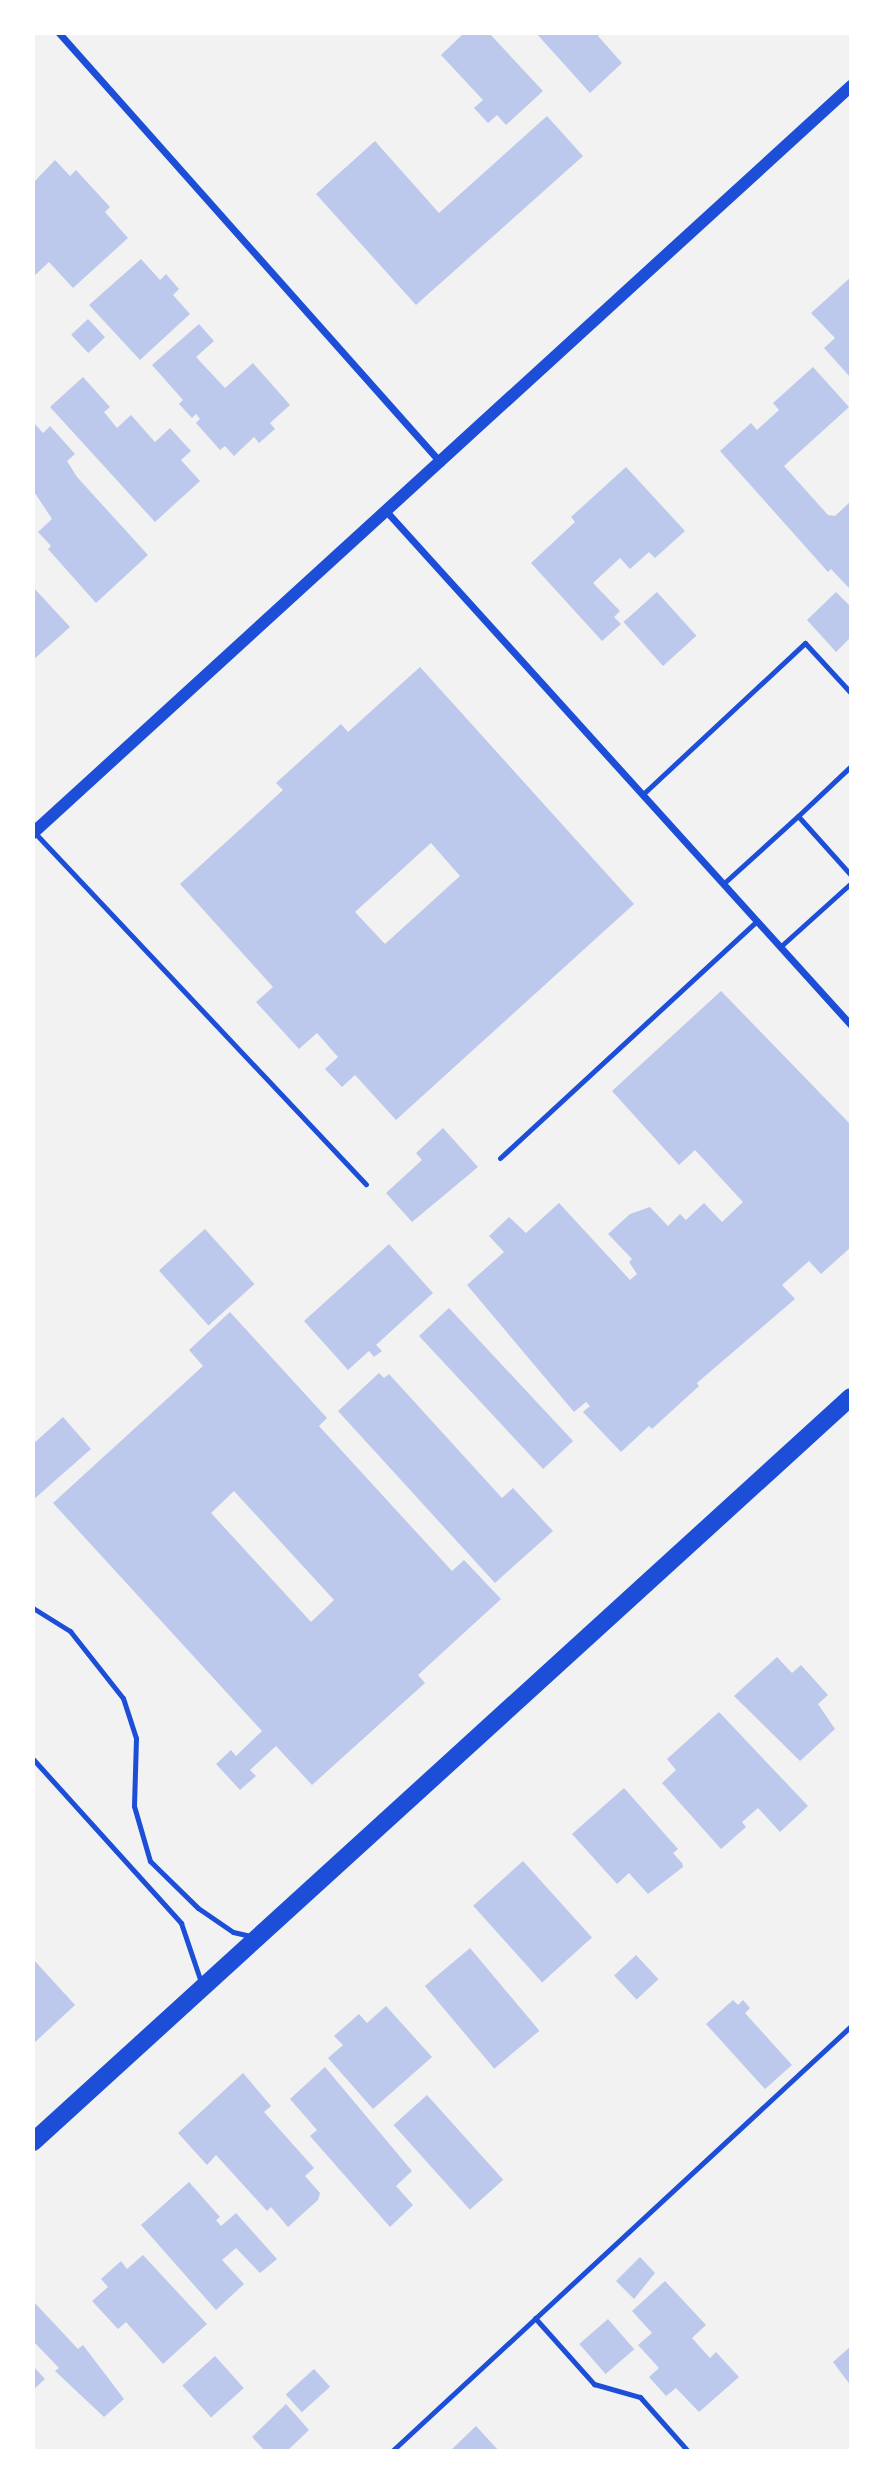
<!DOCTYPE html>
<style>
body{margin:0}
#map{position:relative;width:884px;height:2484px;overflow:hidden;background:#f2f2f2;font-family:Karla,sans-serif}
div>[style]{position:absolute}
.building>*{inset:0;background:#bdc9ec;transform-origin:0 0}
.service>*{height:5px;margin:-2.5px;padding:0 2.5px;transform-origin:2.5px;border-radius:2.5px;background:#1d4ed8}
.minor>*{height:7px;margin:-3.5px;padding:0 3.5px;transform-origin:3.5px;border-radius:3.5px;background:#1d4ed8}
.tertiary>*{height:12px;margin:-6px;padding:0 6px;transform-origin:6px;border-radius:6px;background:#1d4ed8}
.primary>*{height:18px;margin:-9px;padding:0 9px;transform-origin:9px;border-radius:9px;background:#1d4ed8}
span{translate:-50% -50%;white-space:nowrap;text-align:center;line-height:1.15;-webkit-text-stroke:5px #fff;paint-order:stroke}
.frame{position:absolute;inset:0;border:35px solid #fff;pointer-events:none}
</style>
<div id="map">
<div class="building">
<i style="clip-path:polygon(464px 33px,489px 33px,543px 91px,506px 125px,497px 115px,488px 123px,474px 108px,483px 100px,441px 55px)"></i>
<i style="clip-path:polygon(536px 33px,602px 33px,598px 36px,622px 63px,590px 93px)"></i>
<i style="clip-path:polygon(547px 116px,583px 156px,416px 305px,316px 194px,375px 141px,439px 213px)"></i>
<i style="clip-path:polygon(55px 160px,70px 176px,76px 170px,110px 207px,105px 212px,128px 238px,73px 288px,49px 262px,33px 277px,33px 183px)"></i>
<i style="clip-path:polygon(141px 259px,160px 280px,166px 274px,179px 289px,173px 295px,190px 314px,140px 360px,89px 305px)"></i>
<i style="clip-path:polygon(851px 277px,851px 378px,824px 348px,835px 338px,811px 313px)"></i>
<i style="left:88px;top:319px;width:25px;height:23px;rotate:47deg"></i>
<i style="clip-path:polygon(199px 324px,214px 341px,196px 357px,225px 388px,253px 363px,290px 405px,270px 423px,275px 429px,259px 443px,254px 437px,234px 456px,225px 446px,220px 450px,196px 423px,200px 419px,196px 414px,192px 418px,179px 404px,183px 400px,152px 365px)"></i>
<i style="clip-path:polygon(813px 367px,849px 407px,784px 466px,828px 515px,835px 516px,851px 501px,851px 590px,831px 569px,828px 572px,720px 451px,751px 423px,757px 430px,779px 410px,773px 403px)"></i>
<i style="clip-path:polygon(83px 377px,110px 407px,104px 412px,117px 428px,131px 415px,155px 442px,170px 428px,191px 451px,181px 460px,200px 481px,155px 522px,50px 407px)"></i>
<i style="clip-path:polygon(33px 422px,43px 433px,50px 426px,75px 454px,67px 461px,77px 477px,148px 555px,96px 603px,48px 549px,51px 546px,38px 532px,52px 519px,33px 490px)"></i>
<i style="clip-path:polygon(626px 467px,685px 531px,655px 558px,649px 552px,630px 569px,620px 558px,593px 583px,620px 611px,614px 617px,621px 624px,602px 641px,531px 563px,575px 522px,571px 517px)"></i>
<i style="clip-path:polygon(33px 587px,70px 627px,33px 660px)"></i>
<i style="left:657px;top:592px;width:59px;height:45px;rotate:48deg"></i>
<i style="clip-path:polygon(836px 592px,851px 607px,851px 637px,836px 652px,807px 620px)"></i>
<i style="clip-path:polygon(evenodd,420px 667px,634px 904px,396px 1120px,355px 1075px,342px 1087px,325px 1069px,338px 1057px,317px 1033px,299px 1049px,256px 1002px,273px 987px,180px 884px,283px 790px,276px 783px,341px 724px,348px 732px,420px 667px,431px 843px,460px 876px,385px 944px,355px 912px,431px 843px)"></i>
<i style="clip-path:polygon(721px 991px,851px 1125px,851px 1247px,821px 1274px,809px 1261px,782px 1285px,795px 1299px,697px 1383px,699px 1386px,652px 1429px,649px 1426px,621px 1452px,583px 1412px,590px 1406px,586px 1402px,574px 1412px,467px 1285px,504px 1252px,489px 1236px,509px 1217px,526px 1233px,559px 1203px,630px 1280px,637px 1274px,629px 1262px,632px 1259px,608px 1234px,630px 1214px,650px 1207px,668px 1226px,680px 1214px,686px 1220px,704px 1203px,722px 1222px,743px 1202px,695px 1150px,679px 1165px,612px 1091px)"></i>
<i style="clip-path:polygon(443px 1128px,478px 1167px,412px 1222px,386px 1193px,422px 1160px,416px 1153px)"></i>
<i style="left:205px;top:1229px;width:74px;height:62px;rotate:48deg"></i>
<i style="clip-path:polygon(389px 1244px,433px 1293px,376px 1345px,382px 1351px,374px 1357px,369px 1351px,348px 1370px,304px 1321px)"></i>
<i style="left:449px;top:1308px;width:182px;height:41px;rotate:47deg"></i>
<i style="clip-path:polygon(evenodd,230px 1312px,327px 1418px,319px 1426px,452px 1571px,464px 1560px,501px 1599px,418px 1675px,425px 1683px,312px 1785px,276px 1746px,250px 1770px,256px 1776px,240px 1790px,216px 1764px,231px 1750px,236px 1756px,262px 1731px,53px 1503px,203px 1366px,189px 1350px,230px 1312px,234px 1491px,334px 1600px,311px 1622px,211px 1513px,234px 1491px)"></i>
<i style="clip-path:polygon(379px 1373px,384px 1378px,389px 1374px,502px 1498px,513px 1488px,553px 1531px,495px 1583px,338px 1411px)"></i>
<i style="clip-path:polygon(63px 1417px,91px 1449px,33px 1500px,33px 1444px)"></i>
<i style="clip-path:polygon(777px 1657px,792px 1673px,801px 1665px,828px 1695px,818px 1704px,835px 1729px,800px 1761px,734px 1696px)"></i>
<i style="clip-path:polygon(719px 1712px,808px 1806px,780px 1832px,758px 1808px,742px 1822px,746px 1827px,721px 1849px,662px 1783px,676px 1770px,667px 1759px)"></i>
<i style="clip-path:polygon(624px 1788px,678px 1849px,673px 1853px,682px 1863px,683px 1867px,648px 1894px,629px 1873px,617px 1884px,572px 1834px)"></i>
<i style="left:523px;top:1861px;width:103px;height:67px;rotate:48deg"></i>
<i style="left:470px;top:1948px;width:108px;height:59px;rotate:50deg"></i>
<i style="left:636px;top:1955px;width:33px;height:30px;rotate:47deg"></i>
<i style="clip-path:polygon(33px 1959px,75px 2005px,33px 2044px)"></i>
<i style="clip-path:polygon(733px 2000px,738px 2005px,743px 2000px,750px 2008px,745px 2013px,792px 2065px,765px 2089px,706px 2024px)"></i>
<i style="clip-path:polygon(386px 2006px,432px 2057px,373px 2109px,328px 2058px,343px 2045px,334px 2036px,359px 2014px,367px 2023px)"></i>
<i style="clip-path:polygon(325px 2067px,412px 2171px,396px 2186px,413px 2205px,390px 2227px,310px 2136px,317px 2130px,290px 2099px)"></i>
<i style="clip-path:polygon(243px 2073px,271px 2106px,264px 2112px,314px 2168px,305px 2176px,320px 2193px,318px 2200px,288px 2227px,271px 2207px,267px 2211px,216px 2155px,207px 2165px,178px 2133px)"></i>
<i style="left:427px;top:2095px;width:114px;height:45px;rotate:48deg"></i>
<i style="clip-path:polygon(189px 2182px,220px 2217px,216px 2220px,221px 2226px,236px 2213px,277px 2259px,260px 2273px,236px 2248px,222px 2260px,244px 2284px,216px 2310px,141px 2225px)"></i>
<i style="clip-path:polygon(143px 2255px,207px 2324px,163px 2364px,126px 2322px,118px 2329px,92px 2301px,108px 2287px,101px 2279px,121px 2261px,127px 2269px)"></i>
<i style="clip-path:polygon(640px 2257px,655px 2273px,634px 2299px,616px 2281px)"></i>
<i style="clip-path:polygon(665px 2281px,706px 2325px,692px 2338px,710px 2358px,716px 2352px,739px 2377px,699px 2412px,676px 2388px,666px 2396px,649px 2377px,659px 2368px,638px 2345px,652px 2333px,632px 2311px)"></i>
<i style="clip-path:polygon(33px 2301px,78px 2349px,83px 2345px,124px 2399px,104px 2417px,55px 2371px,59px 2368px,33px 2341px)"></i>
<i style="left:608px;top:2319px;width:40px;height:38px;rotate:49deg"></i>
<i style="clip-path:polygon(851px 2346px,851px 2386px,833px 2362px)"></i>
<i style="left:215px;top:2356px;width:43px;height:44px;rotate:48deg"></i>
<i style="clip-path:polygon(33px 2366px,45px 2379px,33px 2390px)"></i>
<i style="left:314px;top:2369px;width:24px;height:38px;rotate:48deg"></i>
<i style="clip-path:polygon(286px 2404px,309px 2430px,287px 2451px,265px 2451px,252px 2437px)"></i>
<i style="clip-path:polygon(476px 2426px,499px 2451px,450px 2451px)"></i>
</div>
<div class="service">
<i style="left:642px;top:795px;width:223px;rotate:-43deg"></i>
<i style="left:805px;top:643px;width:68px;rotate:47.4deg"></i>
<i style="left:798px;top:816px;width:73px;rotate:-43.3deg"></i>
<i style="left:34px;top:832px;width:484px;rotate:46.7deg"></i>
<i style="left:723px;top:884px;width:101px;rotate:-42.2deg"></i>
<i style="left:798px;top:816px;width:79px;rotate:48.1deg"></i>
<i style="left:780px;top:947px;width:96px;rotate:-42deg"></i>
<i style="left:500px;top:1158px;width:350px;rotate:-42.7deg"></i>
<i style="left:33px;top:1608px;width:44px;rotate:31.9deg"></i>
<i style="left:70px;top:1631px;width:85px;rotate:51.7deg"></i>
<i style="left:123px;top:1698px;width:42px;rotate:72deg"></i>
<i style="left:136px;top:1738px;width:68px;rotate:91.7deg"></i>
<i style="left:134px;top:1806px;width:57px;rotate:73.8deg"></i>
<i style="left:150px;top:1861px;width:67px;rotate:44.4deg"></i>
<i style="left:198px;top:1908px;width:42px;rotate:34.4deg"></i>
<i style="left:233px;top:1932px;width:18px;rotate:13deg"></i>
<i style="left:33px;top:1759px;width:221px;rotate:47.9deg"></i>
<i style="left:181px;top:1923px;width:62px;rotate:71.3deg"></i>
<i style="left:535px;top:2318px;width:89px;rotate:48.2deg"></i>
<i style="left:594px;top:2384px;width:48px;rotate:15.8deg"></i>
<i style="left:640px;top:2397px;width:72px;rotate:48.4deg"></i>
<i style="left:392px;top:2451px;width:626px;rotate:-42.8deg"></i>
</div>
<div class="minor">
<i style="left:59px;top:33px;width:575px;rotate:48.38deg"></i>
<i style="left:386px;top:511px;width:693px;rotate:47.87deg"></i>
</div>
<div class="tertiary">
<i style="left:33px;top:833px;width:1108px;rotate:-42.4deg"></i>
</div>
<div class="primary">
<i style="left:33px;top:2142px;width:1106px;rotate:-42.33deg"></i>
</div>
<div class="frame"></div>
</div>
